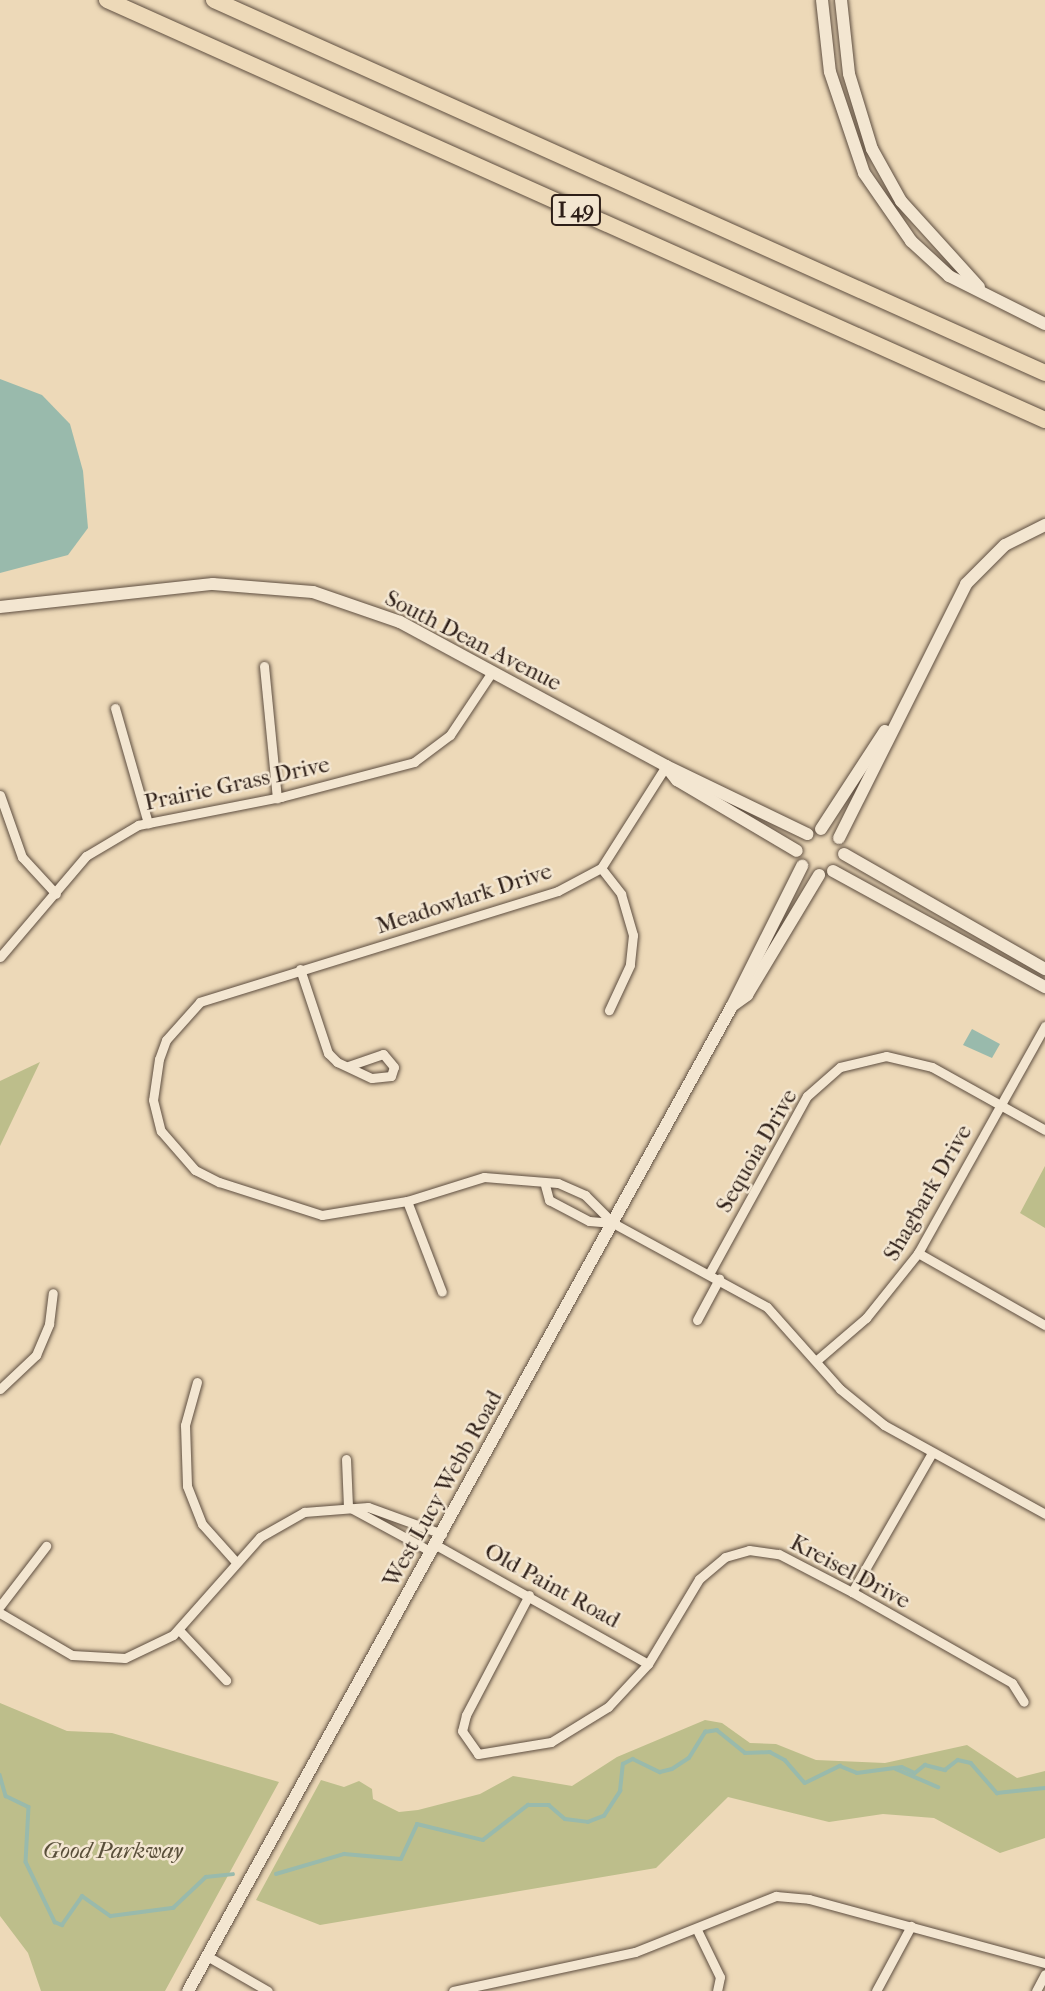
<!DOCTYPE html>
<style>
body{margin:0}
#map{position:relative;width:1045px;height:1991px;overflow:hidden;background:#edd9b8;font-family:"IM FELL French Canon",serif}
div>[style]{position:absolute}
.green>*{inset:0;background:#bdbe8b}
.water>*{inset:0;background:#99baac}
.stream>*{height:3.5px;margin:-1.75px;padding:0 1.75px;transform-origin:1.75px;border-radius:1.75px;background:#99baac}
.roads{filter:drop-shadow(0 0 2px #5e4e40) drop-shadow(0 0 2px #5e4e40)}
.street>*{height:9px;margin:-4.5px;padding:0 4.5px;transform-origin:4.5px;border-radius:4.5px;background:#f3e6d1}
.secondary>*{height:12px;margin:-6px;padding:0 6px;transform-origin:6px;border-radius:6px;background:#f3e6d1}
.highway>*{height:16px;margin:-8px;padding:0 8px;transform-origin:8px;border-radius:8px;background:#edd9b8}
span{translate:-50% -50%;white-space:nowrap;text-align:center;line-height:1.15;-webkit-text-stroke:5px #f3e6d1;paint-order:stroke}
.shield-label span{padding:2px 5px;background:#f3e6d1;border:2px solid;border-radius:5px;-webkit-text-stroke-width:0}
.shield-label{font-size:21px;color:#2e1f18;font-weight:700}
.street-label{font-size:23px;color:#2e1f18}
.park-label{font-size:23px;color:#594f3a;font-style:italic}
</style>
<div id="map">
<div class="green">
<i style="clip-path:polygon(40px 1062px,0 1146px,0 1081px)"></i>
<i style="clip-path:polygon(1045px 1166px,1045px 1228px,1020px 1213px)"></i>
<i style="clip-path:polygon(0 1703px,67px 1731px,112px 1733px,279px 1782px,165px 1991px,41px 1991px,28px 1953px,0 1916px)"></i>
<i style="clip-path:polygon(705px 1720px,722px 1723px,750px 1743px,776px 1744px,816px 1760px,885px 1763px,967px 1745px,1017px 1778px,1045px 1771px,1045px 1838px,1000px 1853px,934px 1818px,883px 1814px,829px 1822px,728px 1797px,656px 1868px,320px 1925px,256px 1900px,321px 1780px,344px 1787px,359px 1781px,372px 1789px,373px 1799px,399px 1812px,418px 1810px,480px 1794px,513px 1776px,572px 1786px,617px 1757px)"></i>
</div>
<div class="water">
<i style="clip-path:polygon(0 379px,42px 395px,70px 424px,83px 471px,88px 528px,68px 555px,0 573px)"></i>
<i style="clip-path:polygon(972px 1029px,1000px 1044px,992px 1058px,963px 1045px)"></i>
</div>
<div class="stream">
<i style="left:896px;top:1769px;width:46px;rotate:23.2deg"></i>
<i style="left:0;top:1775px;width:22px;rotate:74deg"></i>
<i style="left:6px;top:1796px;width:25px;rotate:26deg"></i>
<i style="left:29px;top:1807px;width:55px;rotate:93.1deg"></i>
<i style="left:26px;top:1862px;width:67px;rotate:64.2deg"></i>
<i style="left:55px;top:1922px;width:8px;rotate:23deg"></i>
<i style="left:62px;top:1925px;width:35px;rotate:-55deg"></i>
<i style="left:82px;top:1896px;width:35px;rotate:35deg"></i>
<i style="left:111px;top:1916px;width:63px;rotate:-7.4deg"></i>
<i style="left:173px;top:1908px;width:45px;rotate:-43.2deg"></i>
<i style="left:206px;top:1877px;width:27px;rotate:-6deg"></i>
<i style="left:276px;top:1874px;width:71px;rotate:-16.4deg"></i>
<i style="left:344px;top:1854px;width:57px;rotate:5deg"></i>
<i style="left:401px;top:1859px;width:38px;rotate:-65deg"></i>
<i style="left:417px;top:1824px;width:68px;rotate:13.6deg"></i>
<i style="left:483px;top:1840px;width:57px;rotate:-37.9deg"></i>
<i style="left:528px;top:1805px;width:21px"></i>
<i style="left:549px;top:1805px;width:21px;rotate:41deg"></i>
<i style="left:565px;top:1819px;width:23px;rotate:7deg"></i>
<i style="left:588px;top:1822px;width:17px;rotate:-21deg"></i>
<i style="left:604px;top:1816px;width:30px;rotate:-57deg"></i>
<i style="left:620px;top:1791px;width:27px;rotate:-84deg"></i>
<i style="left:623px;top:1764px;width:11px;rotate:-27deg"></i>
<i style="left:633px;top:1759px;width:30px;rotate:26deg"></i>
<i style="left:660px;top:1772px;width:12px;rotate:-14deg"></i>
<i style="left:672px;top:1769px;width:20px;rotate:-33deg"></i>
<i style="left:689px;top:1758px;width:31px;rotate:-58deg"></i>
<i style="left:705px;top:1732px;width:12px;rotate:-9deg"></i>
<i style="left:717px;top:1730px;width:36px;rotate:39deg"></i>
<i style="left:745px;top:1753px;width:25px;rotate:-2deg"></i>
<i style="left:770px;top:1752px;width:17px;rotate:28deg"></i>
<i style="left:785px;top:1760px;width:30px;rotate:49deg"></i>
<i style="left:805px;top:1783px;width:39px;rotate:-26deg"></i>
<i style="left:840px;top:1766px;width:18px;rotate:22deg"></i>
<i style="left:857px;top:1773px;width:45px;rotate:-7.6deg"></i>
<i style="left:902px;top:1767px;width:14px;rotate:25deg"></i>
<i style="left:915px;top:1773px;width:13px;rotate:-39deg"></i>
<i style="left:925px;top:1765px;width:21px;rotate:14deg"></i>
<i style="left:945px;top:1770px;width:16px;rotate:-38deg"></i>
<i style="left:958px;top:1760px;width:13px;rotate:13deg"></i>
<i style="left:971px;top:1763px;width:40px;rotate:49deg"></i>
<i style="left:997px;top:1793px;width:48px;rotate:-5.9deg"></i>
</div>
<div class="roads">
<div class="street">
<i style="left:264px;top:666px;width:133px;rotate:84.4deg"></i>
<i style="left:115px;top:708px;width:120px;rotate:74deg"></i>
<i style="left:666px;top:766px;width:121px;rotate:122.5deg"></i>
<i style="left:601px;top:868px;width:49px;rotate:151.9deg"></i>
<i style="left:558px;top:891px;width:375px;rotate:162.8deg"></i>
<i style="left:200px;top:1002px;width:51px;rotate:131.8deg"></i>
<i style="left:166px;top:1040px;width:20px;rotate:110deg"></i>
<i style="left:159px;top:1059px;width:41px;rotate:98.3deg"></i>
<i style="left:153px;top:1100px;width:32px;rotate:76deg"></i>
<i style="left:161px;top:1131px;width:52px;rotate:48.9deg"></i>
<i style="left:195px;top:1170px;width:27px;rotate:27deg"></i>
<i style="left:219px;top:1182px;width:108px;rotate:17.8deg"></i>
<i style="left:322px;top:1215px;width:86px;rotate:-9.4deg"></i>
<i style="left:407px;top:1201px;width:81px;rotate:-17.3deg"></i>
<i style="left:484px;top:1177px;width:74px;rotate:4.6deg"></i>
<i style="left:558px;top:1183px;width:30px;rotate:24deg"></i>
<i style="left:585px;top:1195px;width:40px;rotate:45deg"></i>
<i style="left:613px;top:1223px;width:175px;rotate:28.6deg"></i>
<i style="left:767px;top:1307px;width:110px;rotate:48.3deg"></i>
<i style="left:840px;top:1389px;width:57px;rotate:39.3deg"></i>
<i style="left:884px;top:1425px;width:184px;rotate:28.9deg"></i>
<i style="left:0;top:795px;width:66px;rotate:70.5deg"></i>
<i style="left:22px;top:857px;width:50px;rotate:47.4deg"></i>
<i style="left:601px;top:868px;width:33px;rotate:52deg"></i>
<i style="left:621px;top:894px;width:43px;rotate:73.7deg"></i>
<i style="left:633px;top:935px;width:30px;rotate:96deg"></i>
<i style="left:630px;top:965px;width:50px;rotate:115deg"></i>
<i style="left:0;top:957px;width:133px;rotate:-49.6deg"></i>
<i style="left:86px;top:856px;width:61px;rotate:-30.8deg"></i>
<i style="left:138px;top:825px;width:146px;rotate:-11.1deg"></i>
<i style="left:281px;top:797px;width:138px;rotate:-14.7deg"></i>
<i style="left:414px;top:762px;width:45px;rotate:-36.9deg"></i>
<i style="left:450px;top:735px;width:76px;rotate:-56.3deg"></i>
<i style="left:300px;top:969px;width:89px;rotate:71.6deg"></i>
<i style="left:328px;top:1053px;width:13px;rotate:45deg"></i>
<i style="left:337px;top:1062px;width:38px;rotate:25deg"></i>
<i style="left:372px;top:1078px;width:19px;rotate:-6deg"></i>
<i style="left:391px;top:1076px;width:9px;rotate:-72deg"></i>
<i style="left:394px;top:1067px;width:17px;rotate:-130deg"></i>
<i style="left:383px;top:1054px;width:36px;rotate:161deg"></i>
<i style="left:545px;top:1185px;width:16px;rotate:75deg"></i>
<i style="left:549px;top:1200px;width:45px;rotate:27.7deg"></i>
<i style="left:589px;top:1221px;width:24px;rotate:5deg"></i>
<i style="left:407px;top:1201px;width:97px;rotate:69deg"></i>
<i style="left:918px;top:1253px;width:146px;rotate:29.6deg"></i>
<i style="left:709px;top:1274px;width:203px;rotate:-61.2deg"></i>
<i style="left:807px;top:1096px;width:44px;rotate:-41.3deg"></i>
<i style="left:840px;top:1067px;width:47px;rotate:-13.4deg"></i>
<i style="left:886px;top:1056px;width:47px;rotate:13.4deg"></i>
<i style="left:932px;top:1067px;width:129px;rotate:29.1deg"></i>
<i style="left:697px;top:1320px;width:47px;rotate:-61.8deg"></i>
<i style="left:817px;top:1360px;width:65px;rotate:-40.6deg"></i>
<i style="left:866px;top:1318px;width:83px;rotate:-51.3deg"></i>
<i style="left:918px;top:1253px;width:260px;rotate:-60.8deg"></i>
<i style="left:197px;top:1382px;width:45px;rotate:105.6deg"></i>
<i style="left:185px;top:1425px;width:61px;rotate:88.1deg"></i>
<i style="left:187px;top:1486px;width:41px;rotate:68.5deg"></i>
<i style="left:202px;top:1524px;width:51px;rotate:48.2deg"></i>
<i style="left:0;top:1389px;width:50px;rotate:-43.4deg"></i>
<i style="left:36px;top:1355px;width:34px;rotate:-67deg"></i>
<i style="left:49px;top:1324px;width:31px;rotate:-83deg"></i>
<i style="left:346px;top:1459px;width:47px;rotate:87.6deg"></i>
<i style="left:349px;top:1507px;width:94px;rotate:28.5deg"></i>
<i style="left:436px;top:1545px;width:243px;rotate:29.3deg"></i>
<i style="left:852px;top:1592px;width:160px;rotate:-60.1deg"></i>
<i style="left:529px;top:1595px;width:136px;rotate:117.7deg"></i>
<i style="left:466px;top:1715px;width:16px;rotate:104deg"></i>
<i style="left:462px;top:1731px;width:28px;rotate:55deg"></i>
<i style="left:478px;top:1754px;width:74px;rotate:-9.3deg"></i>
<i style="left:551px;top:1742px;width:67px;rotate:-31.6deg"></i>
<i style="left:608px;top:1707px;width:59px;rotate:-47.1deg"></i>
<i style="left:648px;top:1664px;width:99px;rotate:-59deg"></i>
<i style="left:699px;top:1579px;width:34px;rotate:-40deg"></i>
<i style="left:725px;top:1557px;width:25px;rotate:-16deg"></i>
<i style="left:749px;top:1550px;width:30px;rotate:8deg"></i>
<i style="left:779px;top:1554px;width:82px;rotate:27.5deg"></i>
<i style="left:852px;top:1592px;width:184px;rotate:29.6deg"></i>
<i style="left:1012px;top:1683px;width:22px;rotate:58deg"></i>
<i style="left:0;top:1606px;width:76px;rotate:-52.5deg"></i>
<i style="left:0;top:1613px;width:83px;rotate:30.3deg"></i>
<i style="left:72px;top:1655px;width:53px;rotate:3.2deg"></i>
<i style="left:125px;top:1658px;width:53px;rotate:-25.6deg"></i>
<i style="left:173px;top:1635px;width:131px;rotate:-48.4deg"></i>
<i style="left:260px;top:1537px;width:51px;rotate:-29.6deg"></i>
<i style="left:304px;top:1512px;width:64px;rotate:-4.5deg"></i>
<i style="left:368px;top:1507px;width:79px;rotate:20deg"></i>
<i style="left:179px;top:1630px;width:69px;rotate:46.8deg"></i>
<i style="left:698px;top:1932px;width:50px;rotate:63.9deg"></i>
<i style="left:720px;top:1977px;width:14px;rotate:102deg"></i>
<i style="left:207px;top:1956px;width:70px;rotate:29.8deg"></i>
<i style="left:453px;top:1991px;width:186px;rotate:-12.1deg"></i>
<i style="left:635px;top:1952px;width:152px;rotate:-21.7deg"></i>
<i style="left:776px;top:1896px;width:33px;rotate:5deg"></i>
<i style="left:809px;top:1899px;width:245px;rotate:15.2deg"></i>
<i style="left:876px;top:1991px;width:74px;rotate:-61.7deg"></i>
<i style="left:1036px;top:1991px;width:19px;rotate:-62deg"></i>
</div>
<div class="secondary">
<i style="left:822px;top:0;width:72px;rotate:83.7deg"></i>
<i style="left:830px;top:72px;width:107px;rotate:71.4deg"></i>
<i style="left:864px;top:173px;width:83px;rotate:55.3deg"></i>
<i style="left:911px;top:241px;width:52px;rotate:42.6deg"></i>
<i style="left:949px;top:276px;width:107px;rotate:26.6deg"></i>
<i style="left:841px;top:0;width:74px;rotate:83.8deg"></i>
<i style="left:849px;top:74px;width:78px;rotate:73deg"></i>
<i style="left:872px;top:149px;width:60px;rotate:60.9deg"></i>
<i style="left:901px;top:201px;width:116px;rotate:47.8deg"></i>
<i style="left:0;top:607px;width:214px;rotate:-6.2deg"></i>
<i style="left:213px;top:584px;width:100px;rotate:4.6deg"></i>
<i style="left:313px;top:592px;width:92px;rotate:19deg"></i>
<i style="left:400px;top:622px;width:302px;rotate:28.4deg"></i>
<i style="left:666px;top:766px;width:157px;rotate:25.7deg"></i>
<i style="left:666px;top:766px;width:18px;rotate:52deg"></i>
<i style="left:677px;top:780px;width:139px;rotate:30.6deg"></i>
<i style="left:821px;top:829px;width:117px;rotate:-56.9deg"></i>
<i style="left:839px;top:838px;width:284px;rotate:-63.4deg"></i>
<i style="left:966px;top:584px;width:55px;rotate:-45deg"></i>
<i style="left:1005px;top:545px;width:45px;rotate:-26.6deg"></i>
<i style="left:844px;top:854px;width:232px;rotate:29.8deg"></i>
<i style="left:833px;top:871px;width:242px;rotate:28.7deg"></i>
<i style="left:732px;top:1006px;width:19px;rotate:-36deg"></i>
<i style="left:747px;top:995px;width:140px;rotate:-59deg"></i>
<i style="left:188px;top:1991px;width:1125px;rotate:-61.09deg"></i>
<i style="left:732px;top:1006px;width:157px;rotate:-63.4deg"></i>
</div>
<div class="highway">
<i style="left:107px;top:0;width:1028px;rotate:24.12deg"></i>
<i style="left:214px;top:0;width:911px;rotate:24.17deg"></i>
</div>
</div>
<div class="shield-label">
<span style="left:576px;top:210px">I 49</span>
</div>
<div class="street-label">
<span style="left:473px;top:641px;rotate:27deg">South Dean Avenue</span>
<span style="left:237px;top:784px;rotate:-12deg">Prairie Grass Drive</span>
<span style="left:464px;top:899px;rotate:-18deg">Meadowlark Drive</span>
<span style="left:757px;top:1151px;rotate:-60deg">Sequoia Drive</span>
<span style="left:928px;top:1193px;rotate:-60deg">Shagbark Drive</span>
<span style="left:443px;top:1489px;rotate:-61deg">West Lucy Webb Road</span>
<span style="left:850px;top:1572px;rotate:28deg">Kreisel Drive</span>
<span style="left:552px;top:1586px;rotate:29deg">Old Paint Road</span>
</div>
<div class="park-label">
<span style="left:113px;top:1851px">Good Parkway</span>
</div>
</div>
